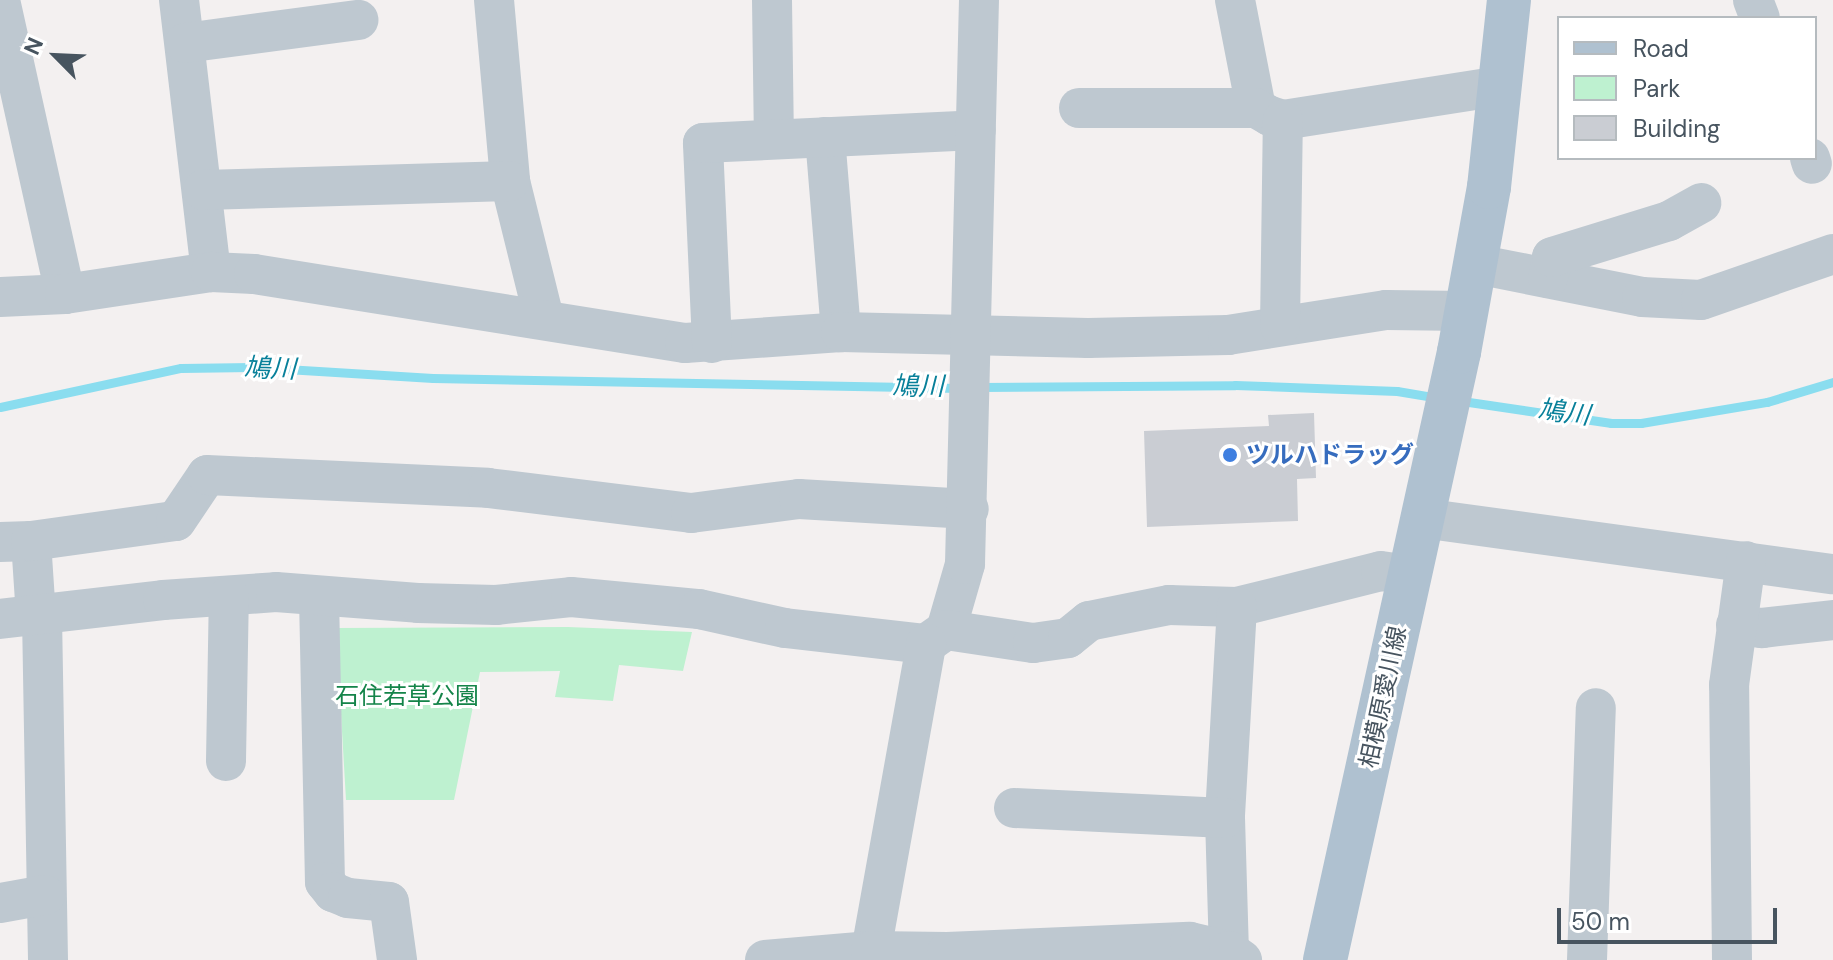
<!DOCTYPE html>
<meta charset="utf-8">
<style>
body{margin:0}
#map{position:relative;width:1833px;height:960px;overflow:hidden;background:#f3f0f0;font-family:"DM Sans","Noto Sans JP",sans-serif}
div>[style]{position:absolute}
.green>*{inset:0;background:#bef1d0}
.stream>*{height:9px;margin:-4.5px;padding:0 4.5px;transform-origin:4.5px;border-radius:4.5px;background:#8addef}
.building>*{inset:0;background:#cacdd3}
.minor>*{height:40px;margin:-20px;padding:0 20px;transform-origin:20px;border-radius:20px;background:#bec8d0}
.major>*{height:44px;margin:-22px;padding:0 22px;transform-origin:22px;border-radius:22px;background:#afc1d0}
.dots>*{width:22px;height:22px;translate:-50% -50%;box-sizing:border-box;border:4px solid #fff;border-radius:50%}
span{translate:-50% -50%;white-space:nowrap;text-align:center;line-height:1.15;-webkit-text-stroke:6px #fff;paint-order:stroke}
.shop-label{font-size:24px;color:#366cbe;font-weight:700}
.left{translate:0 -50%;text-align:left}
.park-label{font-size:24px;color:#148449}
.street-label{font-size:24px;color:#47545f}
.water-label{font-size:26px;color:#08809a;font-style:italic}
.legend{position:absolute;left:1557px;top:16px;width:260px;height:144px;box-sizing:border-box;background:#fff;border:2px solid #b5bbbf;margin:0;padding:10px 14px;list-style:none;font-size:24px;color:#47545f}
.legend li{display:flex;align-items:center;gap:16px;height:40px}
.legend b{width:40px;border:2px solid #b5bbbf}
.north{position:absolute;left:16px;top:16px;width:80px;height:80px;-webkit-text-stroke:6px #fff;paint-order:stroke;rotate:294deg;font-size:22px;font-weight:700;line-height:32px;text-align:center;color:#47545f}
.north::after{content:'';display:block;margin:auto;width:28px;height:36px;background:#47545f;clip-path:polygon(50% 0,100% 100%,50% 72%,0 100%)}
.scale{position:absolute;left:1557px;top:908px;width:220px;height:36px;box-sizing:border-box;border:4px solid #47545f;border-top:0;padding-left:10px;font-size:24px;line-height:28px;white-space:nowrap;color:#47545f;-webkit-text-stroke:6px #fff;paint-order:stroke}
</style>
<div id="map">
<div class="green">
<i style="clip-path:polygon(568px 627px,692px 632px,683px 671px,619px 665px,613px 701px,555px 697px,560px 671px,480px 672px,454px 800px,346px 800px,336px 628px)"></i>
</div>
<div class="stream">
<i style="left:979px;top:387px;width:256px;rotate:-0.4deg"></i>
<i style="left:1235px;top:385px;width:162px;rotate:2.1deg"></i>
<i style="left:1397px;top:391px;width:43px;rotate:9.5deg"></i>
<i style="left:1462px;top:401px;width:151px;rotate:8.4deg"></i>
<i style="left:1611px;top:423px;width:30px"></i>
<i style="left:1641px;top:423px;width:128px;rotate:-9.5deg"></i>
<i style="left:1767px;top:402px;width:69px;rotate:-16.9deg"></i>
<i style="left:0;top:407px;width:185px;rotate:-12.2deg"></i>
<i style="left:181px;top:368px;width:71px;rotate:-0.8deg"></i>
<i style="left:252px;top:367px;width:181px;rotate:3.5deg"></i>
<i style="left:433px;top:378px;width:527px;rotate:1.09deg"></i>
</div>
<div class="building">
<i style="clip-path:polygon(1314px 413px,1316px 478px,1297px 479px,1298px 521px,1147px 527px,1144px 431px,1269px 426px,1268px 415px)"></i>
</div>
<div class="minor">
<i style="left:0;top:0;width:301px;rotate:77.5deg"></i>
<i style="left:179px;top:0;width:274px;rotate:83.3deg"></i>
<i style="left:494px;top:0;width:182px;rotate:84.9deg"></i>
<i style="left:510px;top:181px;width:141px;rotate:76.1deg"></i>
<i style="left:772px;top:0;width:139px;rotate:89.2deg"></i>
<i style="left:1235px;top:0;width:110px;rotate:79deg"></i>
<i style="left:1256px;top:108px;width:16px;rotate:30deg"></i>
<i style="left:1270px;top:116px;width:14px;rotate:17deg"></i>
<i style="left:1283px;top:120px;width:220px;rotate:-8.9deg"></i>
<i style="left:1753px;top:0;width:19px;rotate:69deg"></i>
<i style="left:185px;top:43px;width:175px;rotate:-7.6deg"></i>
<i style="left:1079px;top:108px;width:177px"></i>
<i style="left:825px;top:137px;width:196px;rotate:85.3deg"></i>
<i style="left:1810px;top:158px;width:6px;rotate:72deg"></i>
<i style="left:203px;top:190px;width:307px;rotate:-1.7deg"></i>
<i style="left:1476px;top:264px;width:169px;rotate:11.2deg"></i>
<i style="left:1642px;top:297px;width:59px;rotate:2.9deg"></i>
<i style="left:1701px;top:300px;width:140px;rotate:-19.2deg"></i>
<i style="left:1548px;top:278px;width:21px;rotate:-79deg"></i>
<i style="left:1552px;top:257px;width:122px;rotate:-17.1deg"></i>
<i style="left:1669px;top:221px;width:37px;rotate:-29deg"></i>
<i style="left:0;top:297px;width:65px;rotate:-2.6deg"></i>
<i style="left:65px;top:294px;width:148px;rotate:-8.6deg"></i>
<i style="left:211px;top:272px;width:43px;rotate:2.7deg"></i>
<i style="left:254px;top:274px;width:436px;rotate:9.1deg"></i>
<i style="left:685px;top:343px;width:156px;rotate:-4deg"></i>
<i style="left:841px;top:332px;width:247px;rotate:1.4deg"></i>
<i style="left:1088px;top:338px;width:140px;rotate:-1.2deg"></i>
<i style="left:1228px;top:335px;width:160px;rotate:-9deg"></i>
<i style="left:1386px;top:310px;width:81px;rotate:0.7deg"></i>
<i style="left:1280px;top:326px;width:206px;rotate:-89.2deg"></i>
<i style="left:712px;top:343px;width:200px;rotate:-92.6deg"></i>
<i style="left:703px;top:143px;width:273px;rotate:-2.7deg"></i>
<i style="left:1422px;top:518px;width:415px;rotate:7.8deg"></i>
<i style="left:31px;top:541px;width:75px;rotate:86.2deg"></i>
<i style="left:0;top:542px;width:31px;rotate:-2deg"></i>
<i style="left:31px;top:541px;width:146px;rotate:-7.9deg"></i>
<i style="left:176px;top:521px;width:55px;rotate:-56deg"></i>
<i style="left:207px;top:475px;width:281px;rotate:2.6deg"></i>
<i style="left:488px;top:488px;width:205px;rotate:7deg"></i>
<i style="left:691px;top:513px;width:109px;rotate:-7.4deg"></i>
<i style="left:799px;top:499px;width:170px;rotate:3.4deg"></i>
<i style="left:319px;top:597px;width:285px;rotate:88.8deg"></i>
<i style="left:325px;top:882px;width:13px;rotate:51deg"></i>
<i style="left:333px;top:892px;width:16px;rotate:22deg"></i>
<i style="left:348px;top:898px;width:41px;rotate:5.6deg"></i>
<i style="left:389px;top:902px;width:59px;rotate:82.1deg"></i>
<i style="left:1237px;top:607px;width:148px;rotate:-14deg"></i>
<i style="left:1381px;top:571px;width:29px;rotate:8deg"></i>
<i style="left:42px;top:616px;width:344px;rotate:89deg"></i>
<i style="left:0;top:619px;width:164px;rotate:-6.6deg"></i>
<i style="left:163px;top:600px;width:113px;rotate:-4deg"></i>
<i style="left:276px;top:592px;width:142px;rotate:4.4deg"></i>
<i style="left:418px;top:603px;width:78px;rotate:1.5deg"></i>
<i style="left:496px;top:605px;width:75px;rotate:-6.1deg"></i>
<i style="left:571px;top:597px;width:129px;rotate:5.4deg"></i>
<i style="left:699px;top:609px;width:88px;rotate:12.5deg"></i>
<i style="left:785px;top:628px;width:142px;rotate:6.5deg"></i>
<i style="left:926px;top:644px;width:24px;rotate:-35deg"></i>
<i style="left:946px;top:630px;width:69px;rotate:-73.9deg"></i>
<i style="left:965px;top:564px;width:564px;rotate:-88.58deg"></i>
<i style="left:1736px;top:625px;width:26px;rotate:7deg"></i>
<i style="left:1762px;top:628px;width:71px;rotate:-6.4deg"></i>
<i style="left:946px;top:630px;width:88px;rotate:8.5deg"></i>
<i style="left:1033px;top:643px;width:35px;rotate:-8deg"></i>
<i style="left:1068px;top:638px;width:27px;rotate:-39deg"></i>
<i style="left:1089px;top:621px;width:82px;rotate:-11.3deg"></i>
<i style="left:1169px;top:605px;width:68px;rotate:1.7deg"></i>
<i style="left:1237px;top:607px;width:211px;rotate:93.3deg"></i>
<i style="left:1225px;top:818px;width:133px;rotate:88.3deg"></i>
<i style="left:226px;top:761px;width:165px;rotate:-89deg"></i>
<i style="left:1014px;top:808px;width:211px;rotate:2.7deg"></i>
<i style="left:0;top:903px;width:46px;rotate:-10.1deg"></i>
<i style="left:871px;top:951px;width:312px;rotate:-79.8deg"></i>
<i style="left:765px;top:960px;width:106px;rotate:-4.9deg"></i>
<i style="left:871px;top:951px;width:76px;rotate:0.8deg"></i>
<i style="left:947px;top:952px;width:243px;rotate:-2.4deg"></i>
<i style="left:1190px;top:942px;width:40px;rotate:13deg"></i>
<i style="left:1229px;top:951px;width:16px;rotate:35deg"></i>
<i style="left:1587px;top:960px;width:252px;rotate:-88deg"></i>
<i style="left:1732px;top:960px;width:275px;rotate:-90.6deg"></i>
<i style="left:1729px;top:685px;width:125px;rotate:-82.2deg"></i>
</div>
<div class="major">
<i style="left:1325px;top:960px;width:623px;rotate:-77.57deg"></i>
<i style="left:1459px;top:352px;width:168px;rotate:-79.7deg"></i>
<i style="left:1489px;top:187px;width:188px;rotate:-83.9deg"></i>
</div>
<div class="dots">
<i style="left:1230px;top:455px;background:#3f7fe0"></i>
</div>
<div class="shop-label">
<span class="left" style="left:1246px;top:455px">ツルハドラッグ</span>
</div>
<div class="park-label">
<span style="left:407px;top:696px">石住若草公園</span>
</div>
<div class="street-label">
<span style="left:1383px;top:697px;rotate:-78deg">相模原愛川線</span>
</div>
<div class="water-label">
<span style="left:270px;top:369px;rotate:2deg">鳩川</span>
<span style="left:918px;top:387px">鳩川</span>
<span style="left:1564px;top:413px;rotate:7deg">鳩川</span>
</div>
<ul class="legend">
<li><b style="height:10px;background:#afc1d0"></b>Road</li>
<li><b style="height:22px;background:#bef1d0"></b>Park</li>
<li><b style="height:22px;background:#cacdd3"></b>Building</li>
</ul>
<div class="north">N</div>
<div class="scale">50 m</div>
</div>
